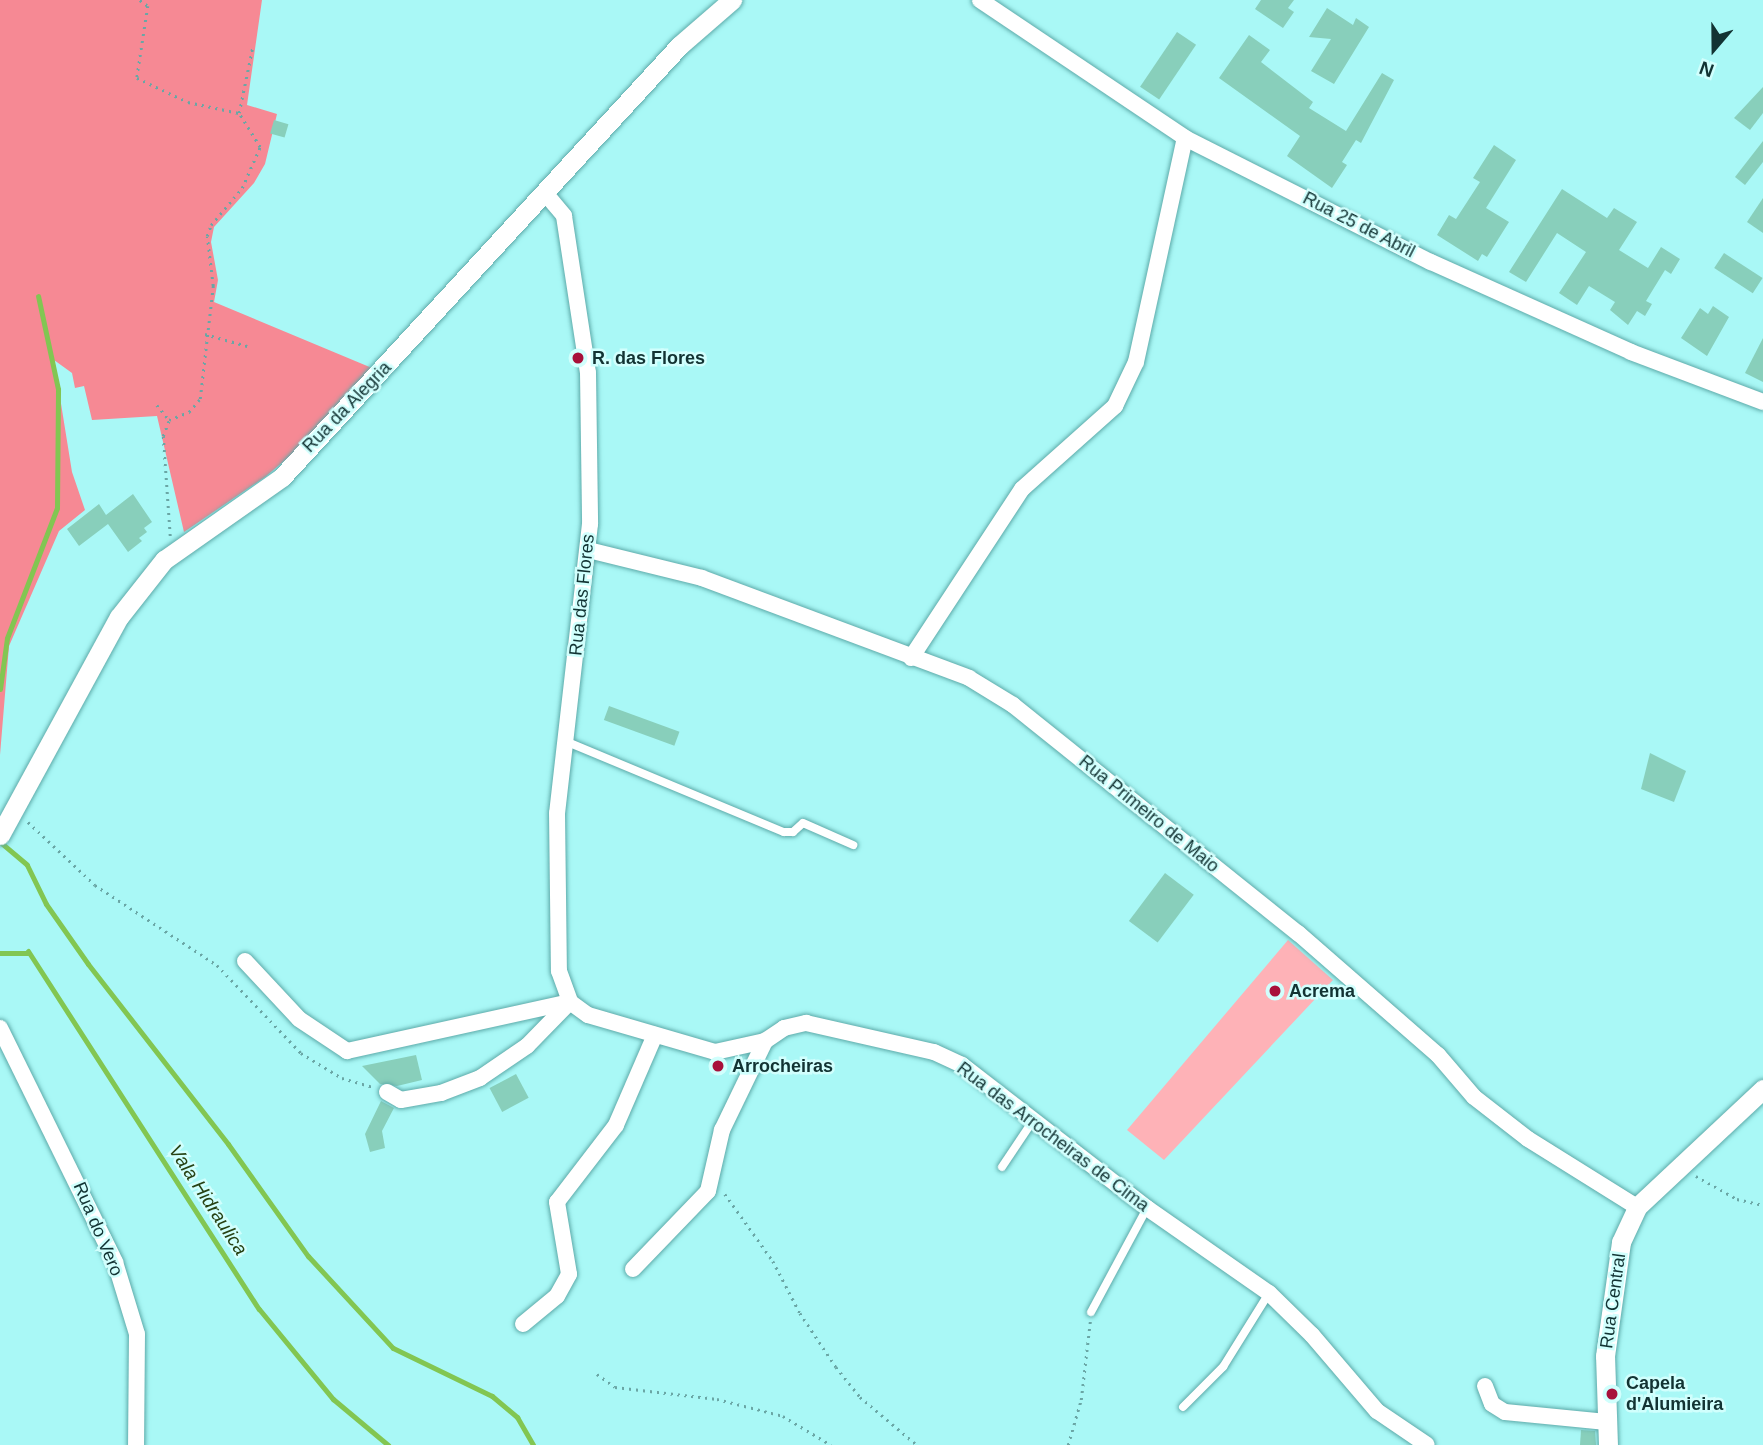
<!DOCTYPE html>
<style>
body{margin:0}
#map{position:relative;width:1763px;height:1445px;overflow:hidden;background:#a9f8f6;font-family:Helvetica,sans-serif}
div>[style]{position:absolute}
.green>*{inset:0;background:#feb2b7}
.forest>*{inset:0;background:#f68994}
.stream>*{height:5px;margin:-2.5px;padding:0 2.5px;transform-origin:2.5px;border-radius:2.5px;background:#82c652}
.building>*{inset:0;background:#88cfbb;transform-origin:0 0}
.path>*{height:2.5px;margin-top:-1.25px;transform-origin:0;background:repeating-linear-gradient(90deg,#6aa6a5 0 2px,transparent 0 7px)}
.roads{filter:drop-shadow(0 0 2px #5daaa9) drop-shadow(0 0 2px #5daaa9)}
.service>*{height:8px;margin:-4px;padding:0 4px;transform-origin:4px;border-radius:4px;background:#fff}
.minor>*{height:16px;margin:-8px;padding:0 8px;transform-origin:8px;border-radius:8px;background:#fff}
.tertiary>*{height:19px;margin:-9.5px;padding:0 9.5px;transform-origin:9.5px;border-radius:9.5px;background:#fff}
.dots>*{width:19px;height:19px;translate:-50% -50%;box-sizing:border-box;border:4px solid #d1fffd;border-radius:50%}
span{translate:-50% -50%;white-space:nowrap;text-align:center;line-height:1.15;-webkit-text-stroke:5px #d1fffd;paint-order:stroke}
.street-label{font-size:18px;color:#123333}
.poi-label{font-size:18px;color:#123333;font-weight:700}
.left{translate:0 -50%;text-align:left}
.water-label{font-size:19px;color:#274214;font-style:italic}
.north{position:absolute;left:1679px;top:14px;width:70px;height:70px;-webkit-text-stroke:5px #d1fffd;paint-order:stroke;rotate:200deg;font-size:19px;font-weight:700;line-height:28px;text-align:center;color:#123333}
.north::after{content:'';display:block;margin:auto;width:24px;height:32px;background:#123333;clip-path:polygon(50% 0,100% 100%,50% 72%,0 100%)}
</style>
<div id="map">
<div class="green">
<i style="clip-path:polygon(1288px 940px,1333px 980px,1164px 1160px,1127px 1130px)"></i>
</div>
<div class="forest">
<i style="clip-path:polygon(0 0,262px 0,247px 105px,277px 114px,265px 164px,254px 183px,214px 227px,211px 242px,218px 280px,214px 302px,372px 368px,303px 445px,265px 477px,184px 532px,157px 416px,92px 420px,84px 386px,75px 388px,72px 373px,54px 360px,72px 472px,85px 510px,59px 531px,9px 646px,0 755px)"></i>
</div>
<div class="stream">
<i style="left:0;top:689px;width:51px;rotate:-82.2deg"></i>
<i style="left:7px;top:638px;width:139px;rotate:-69deg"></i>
<i style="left:57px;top:508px;width:119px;rotate:-89.5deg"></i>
<i style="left:58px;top:389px;width:95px;rotate:-102.1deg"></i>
<i style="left:0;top:842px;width:35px;rotate:40deg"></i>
<i style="left:27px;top:865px;width:43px;rotate:64deg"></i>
<i style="left:46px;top:904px;width:73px;rotate:55deg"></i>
<i style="left:88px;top:964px;width:228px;rotate:52.1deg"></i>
<i style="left:228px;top:1144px;width:138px;rotate:54.5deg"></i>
<i style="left:308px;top:1256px;width:125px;rotate:47.3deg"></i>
<i style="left:393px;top:1348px;width:110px;rotate:25.9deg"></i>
<i style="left:492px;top:1396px;width:33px;rotate:40deg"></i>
<i style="left:517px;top:1417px;width:32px;rotate:60deg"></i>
<i style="left:28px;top:951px;width:426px;rotate:57.2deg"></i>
<i style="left:259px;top:1309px;width:117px;rotate:50.6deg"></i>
<i style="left:333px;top:1399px;width:72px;rotate:39.9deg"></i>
<i style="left:0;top:953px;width:28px"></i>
</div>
<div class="building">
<i style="clip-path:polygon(1261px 0,1294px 0,1288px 8px,1294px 12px,1283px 28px,1255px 9px)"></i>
<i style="clip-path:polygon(1327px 8px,1353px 25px,1356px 18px,1369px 27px,1334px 84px,1311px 71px,1331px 39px,1309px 37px)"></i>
<i style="left:1177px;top:32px;width:23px;height:66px;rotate:34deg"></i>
<i style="clip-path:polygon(1249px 35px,1270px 50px,1261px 62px,1313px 102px,1309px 108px,1346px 131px,1382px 73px,1394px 80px,1361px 143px,1356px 140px,1342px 162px,1347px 165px,1332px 188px,1287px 156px,1300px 136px,1219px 78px)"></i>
<i style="clip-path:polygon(1763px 87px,1763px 113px,1750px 130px,1734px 118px)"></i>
<i style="left:274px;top:120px;width:15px;height:14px;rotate:16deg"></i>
<i style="clip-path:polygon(1763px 141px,1763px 162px,1745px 185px,1735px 177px)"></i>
<i style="clip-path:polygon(1494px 145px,1516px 160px,1486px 208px,1509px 222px,1487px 257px,1482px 254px,1478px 261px,1437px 235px,1449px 215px,1456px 219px,1480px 182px,1473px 178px)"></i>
<i style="clip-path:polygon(1562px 189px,1607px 218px,1614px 208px,1637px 222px,1619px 250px,1648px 268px,1661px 247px,1680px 259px,1671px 274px,1665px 270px,1646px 301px,1652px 304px,1645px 316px,1637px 311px,1628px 325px,1610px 310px,1615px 302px,1589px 286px,1577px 305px,1559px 293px,1586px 252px,1557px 233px,1526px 282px,1509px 272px)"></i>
<i style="clip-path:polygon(1763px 198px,1763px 233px,1747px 222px)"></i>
<i style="left:1724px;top:253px;width:46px;height:18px;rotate:33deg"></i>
<i style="clip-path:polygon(1713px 306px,1729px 317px,1707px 356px,1681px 338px,1700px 308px,1708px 314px)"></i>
<i style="clip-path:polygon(1763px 338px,1763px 382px,1745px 373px)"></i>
<i style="clip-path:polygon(133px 494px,152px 522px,144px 528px,147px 532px,139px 538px,142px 541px,128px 552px,108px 524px,79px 546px,67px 529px,99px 504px,106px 515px)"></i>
<i style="left:609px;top:706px;width:75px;height:15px;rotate:20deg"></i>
<i style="clip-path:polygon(1650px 753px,1686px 771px,1674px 802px,1641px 789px)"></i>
<i style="left:1165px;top:873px;width:36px;height:60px;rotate:37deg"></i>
<i style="clip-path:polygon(416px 1055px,422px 1080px,397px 1086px,380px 1084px,362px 1066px)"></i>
<i style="left:516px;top:1074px;width:27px;height:30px;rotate:62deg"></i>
<i style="clip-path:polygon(381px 1101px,394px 1108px,382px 1131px,385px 1148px,370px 1152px,365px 1134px)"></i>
<i style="clip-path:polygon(1581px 1430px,1595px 1431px,1596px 1445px,1580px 1445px)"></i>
</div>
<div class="path">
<i style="left:140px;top:0;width:10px;rotate:37deg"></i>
<i style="left:148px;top:6px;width:73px;rotate:98.7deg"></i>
<i style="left:137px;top:78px;width:56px;rotate:25.2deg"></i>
<i style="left:188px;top:102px;width:52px;rotate:12.2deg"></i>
<i style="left:205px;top:334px;width:44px;rotate:15.9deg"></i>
<i style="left:157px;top:405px;width:19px;rotate:51deg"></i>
<i style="left:170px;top:536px;width:100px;rotate:-94deg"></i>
<i style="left:163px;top:436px;width:17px;rotate:-69deg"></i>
<i style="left:169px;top:420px;width:22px;rotate:-22deg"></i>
<i style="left:189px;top:412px;width:17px;rotate:-50deg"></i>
<i style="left:200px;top:399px;width:114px;rotate:-83.4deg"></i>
<i style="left:213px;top:286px;width:50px;rotate:-96.8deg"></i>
<i style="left:207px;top:236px;width:12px;rotate:-70deg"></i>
<i style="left:211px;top:225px;width:48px;rotate:-50deg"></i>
<i style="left:242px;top:188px;width:45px;rotate:-66.3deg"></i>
<i style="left:260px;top:147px;width:40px;rotate:-122deg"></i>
<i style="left:239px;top:113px;width:69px;rotate:-78.4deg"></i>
<i style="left:28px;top:822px;width:92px;rotate:43.2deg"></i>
<i style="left:95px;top:885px;width:146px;rotate:33.3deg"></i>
<i style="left:217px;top:965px;width:122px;rotate:46.3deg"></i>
<i style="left:301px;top:1053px;width:48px;rotate:31.4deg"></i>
<i style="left:342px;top:1078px;width:33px;rotate:16deg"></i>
<i style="left:1696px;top:1176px;width:47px;rotate:29.3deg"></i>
<i style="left:1737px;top:1199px;width:27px;rotate:13deg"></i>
<i style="left:725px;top:1194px;width:82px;rotate:54.4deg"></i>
<i style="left:773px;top:1261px;width:59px;rotate:62.6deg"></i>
<i style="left:800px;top:1313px;width:65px;rotate:56.3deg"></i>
<i style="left:836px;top:1367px;width:38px;rotate:51deg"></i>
<i style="left:860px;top:1397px;width:75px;rotate:40.1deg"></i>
<i style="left:597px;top:1374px;width:22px;rotate:36deg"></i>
<i style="left:615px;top:1387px;width:103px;rotate:6.7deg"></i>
<i style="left:717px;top:1399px;width:68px;rotate:14.4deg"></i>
<i style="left:783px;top:1416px;width:56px;rotate:31.1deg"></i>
<i style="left:1068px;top:1445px;width:47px;rotate:-73.9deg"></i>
<i style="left:1081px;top:1400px;width:79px;rotate:-83.4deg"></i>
</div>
<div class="roads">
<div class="service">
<i style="left:565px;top:741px;width:237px;rotate:22.6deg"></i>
<i style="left:784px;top:832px;width:9px"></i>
<i style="left:793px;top:832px;width:13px;rotate:-42deg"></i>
<i style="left:803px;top:823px;width:55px;rotate:23.7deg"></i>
<i style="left:1002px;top:1167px;width:58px;rotate:-56.3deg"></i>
<i style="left:1091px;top:1312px;width:118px;rotate:-61.7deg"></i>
<i style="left:1183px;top:1407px;width:57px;rotate:-45deg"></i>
<i style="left:1223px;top:1367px;width:87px;rotate:-58.1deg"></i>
</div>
<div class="minor">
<i style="left:980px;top:0;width:247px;rotate:33.9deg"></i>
<i style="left:1185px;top:138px;width:275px;rotate:26.8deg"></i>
<i style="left:1431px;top:262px;width:219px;rotate:24.2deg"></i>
<i style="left:1631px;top:352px;width:141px;rotate:20.7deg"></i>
<i style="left:545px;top:193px;width:30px;rotate:50deg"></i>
<i style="left:564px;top:216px;width:159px;rotate:81.3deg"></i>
<i style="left:588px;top:373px;width:151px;rotate:89.2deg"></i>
<i style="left:590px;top:524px;width:291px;rotate:96.5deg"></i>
<i style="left:557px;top:813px;width:158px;rotate:89.3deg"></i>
<i style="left:559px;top:971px;width:33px;rotate:70deg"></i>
<i style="left:570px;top:1002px;width:22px;rotate:36deg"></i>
<i style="left:588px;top:1015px;width:132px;rotate:16.2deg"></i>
<i style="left:715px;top:1052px;width:51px;rotate:-12.4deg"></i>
<i style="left:765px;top:1041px;width:23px;rotate:-34deg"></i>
<i style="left:784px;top:1028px;width:23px;rotate:-13deg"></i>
<i style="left:806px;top:1023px;width:131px;rotate:12.8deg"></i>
<i style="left:934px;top:1052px;width:31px;rotate:25deg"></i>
<i style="left:962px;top:1065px;width:234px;rotate:37.7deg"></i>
<i style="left:1147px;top:1208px;width:149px;rotate:34.9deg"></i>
<i style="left:1269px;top:1293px;width:60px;rotate:44.3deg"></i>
<i style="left:1312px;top:1335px;width:100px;rotate:49.5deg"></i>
<i style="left:1377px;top:1411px;width:60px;rotate:34.2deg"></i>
<i style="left:588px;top:550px;width:117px;rotate:13.8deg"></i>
<i style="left:702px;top:578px;width:285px;rotate:20.5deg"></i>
<i style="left:969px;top:678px;width:52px;rotate:31.5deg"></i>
<i style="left:1013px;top:705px;width:365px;rotate:38.7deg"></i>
<i style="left:1298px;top:933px;width:186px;rotate:41.1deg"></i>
<i style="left:1438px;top:1055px;width:55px;rotate:49.4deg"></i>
<i style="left:1474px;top:1097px;width:68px;rotate:37.9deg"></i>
<i style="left:1528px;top:1139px;width:128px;rotate:32deg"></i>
<i style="left:911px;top:658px;width:202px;rotate:-56.7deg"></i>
<i style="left:1022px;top:489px;width:125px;rotate:-41.7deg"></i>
<i style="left:1115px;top:406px;width:49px;rotate:-64.5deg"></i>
<i style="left:1136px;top:362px;width:229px;rotate:-77.7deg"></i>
<i style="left:245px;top:961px;width:79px;rotate:47deg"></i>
<i style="left:299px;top:1019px;width:58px;rotate:33.7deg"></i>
<i style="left:347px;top:1051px;width:228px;rotate:-12.4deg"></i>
<i style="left:0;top:1028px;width:261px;rotate:63.8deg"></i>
<i style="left:115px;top:1262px;width:75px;rotate:73deg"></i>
<i style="left:137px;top:1334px;width:111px;rotate:90.5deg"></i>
<i style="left:387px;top:1092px;width:16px;rotate:30deg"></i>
<i style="left:401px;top:1100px;width:41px;rotate:-9.9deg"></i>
<i style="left:441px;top:1093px;width:42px;rotate:-21deg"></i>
<i style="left:480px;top:1078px;width:57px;rotate:-34.2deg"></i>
<i style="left:527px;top:1046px;width:59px;rotate:-45.7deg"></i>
<i style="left:633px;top:1269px;width:108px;rotate:-46.1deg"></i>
<i style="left:708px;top:1191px;width:63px;rotate:-77.1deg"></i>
<i style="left:722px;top:1130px;width:99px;rotate:-64.2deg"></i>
<i style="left:523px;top:1324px;width:44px;rotate:-39.5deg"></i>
<i style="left:557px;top:1296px;width:25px;rotate:-61deg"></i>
<i style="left:569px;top:1274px;width:73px;rotate:-99.5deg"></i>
<i style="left:557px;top:1202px;width:97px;rotate:-52.5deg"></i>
<i style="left:616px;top:1125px;width:98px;rotate:-66.6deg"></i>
<i style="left:1485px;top:1386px;width:19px;rotate:69deg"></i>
<i style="left:1492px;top:1404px;width:15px;rotate:32deg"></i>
<i style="left:1505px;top:1412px;width:102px;rotate:5.6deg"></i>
</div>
<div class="tertiary">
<i style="left:0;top:835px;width:248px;rotate:-61.4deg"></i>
<i style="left:119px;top:617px;width:73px;rotate:-51.7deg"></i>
<i style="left:164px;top:560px;width:144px;rotate:-35.1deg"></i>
<i style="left:282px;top:477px;width:587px;rotate:-47.35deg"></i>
<i style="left:680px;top:45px;width:69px;rotate:-40.9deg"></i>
<i style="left:1608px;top:1445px;width:89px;rotate:-91.9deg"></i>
<i style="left:1605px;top:1356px;width:115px;rotate:-82deg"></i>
<i style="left:1621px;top:1242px;width:38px;rotate:-65deg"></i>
<i style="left:1637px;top:1207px;width:173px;rotate:-43.1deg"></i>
</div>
</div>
<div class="dots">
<i style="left:578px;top:358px;background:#a8103a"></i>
<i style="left:1275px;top:991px;background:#a8103a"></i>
<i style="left:718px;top:1066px;background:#a8103a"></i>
<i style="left:1612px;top:1394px;background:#a8103a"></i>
</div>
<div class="street-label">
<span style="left:1359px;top:225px;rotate:27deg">Rua 25 de Abril</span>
<span style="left:347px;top:407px;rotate:-46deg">Rua da Alegria</span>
<span style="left:582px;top:595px;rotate:-84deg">Rua das Flores</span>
<span style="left:1149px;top:814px;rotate:39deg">Rua Primeiro de Maio</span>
<span style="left:1053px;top:1137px;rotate:37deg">Rua das Arrocheiras de Cima</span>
<span style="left:98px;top:1229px;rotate:67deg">Rua do Vero</span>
<span style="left:1613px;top:1301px;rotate:-82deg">Rua Central</span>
</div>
<div class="poi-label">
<span class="left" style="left:592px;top:358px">R. das Flores</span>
<span class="left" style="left:1289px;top:991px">Acrema</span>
<span class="left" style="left:732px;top:1066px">Arrocheiras</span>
<span class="left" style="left:1626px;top:1394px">Capela<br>d'Alumieira</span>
</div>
<div class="water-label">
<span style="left:208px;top:1200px;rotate:57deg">Vala Hidraulica</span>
</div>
<div class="north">N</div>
</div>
